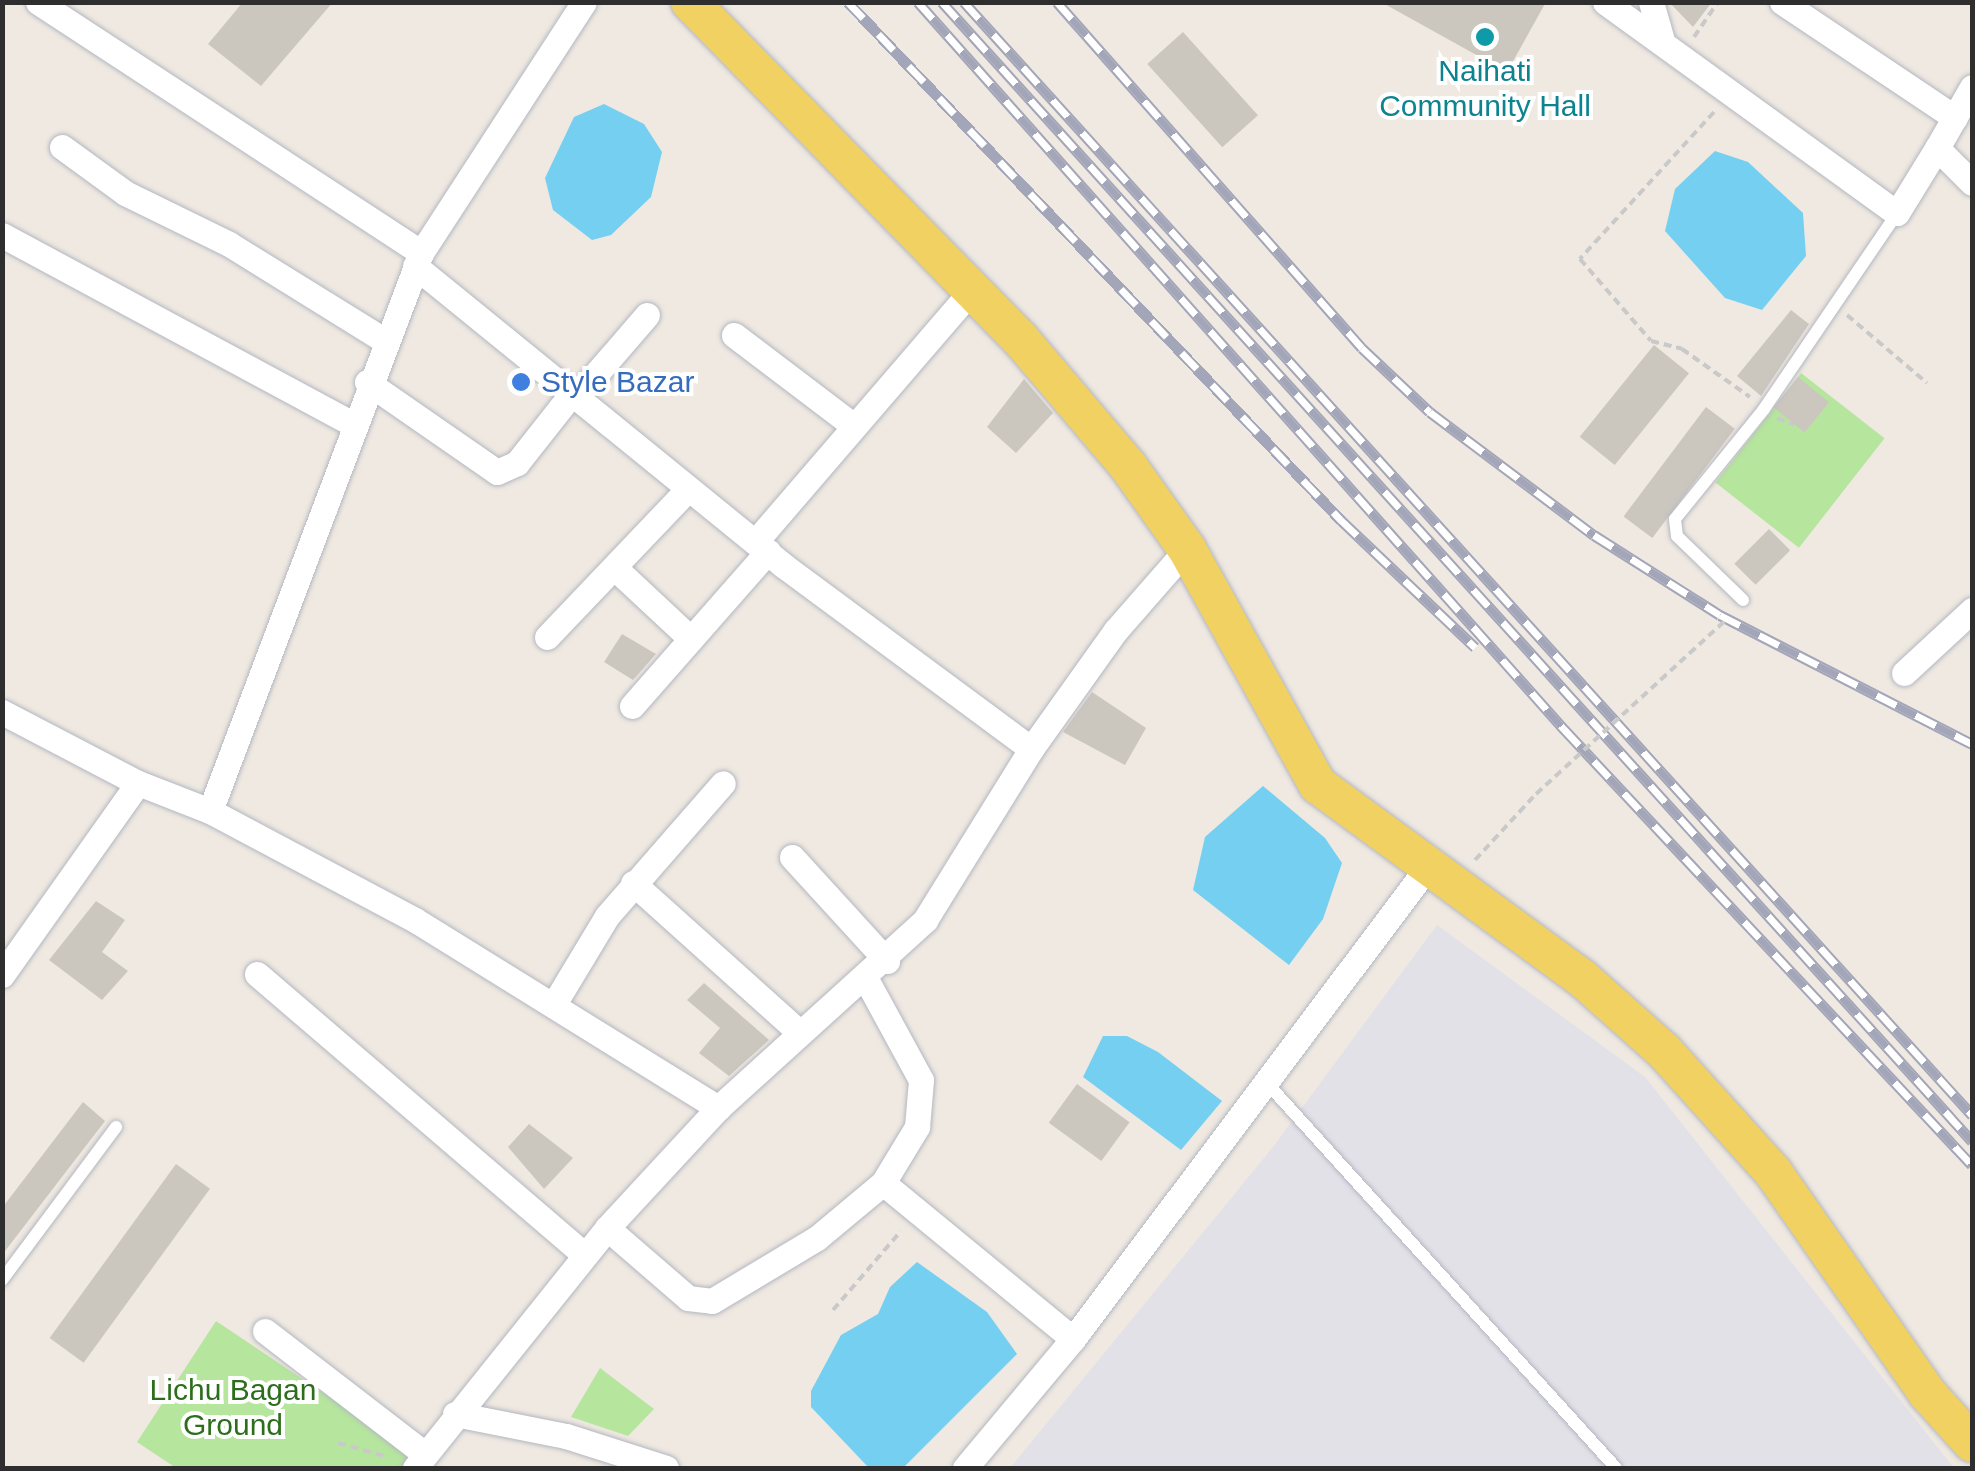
<!DOCTYPE html>
<style>
body{margin:0}
#map{position:relative;width:1975px;height:1471px;overflow:hidden;background:#efe9e1;font-family:Arial,sans-serif}
div>[style]{position:absolute}
.industrial>*{inset:0;background:#e3e1e8}
.green>*{inset:0;background:#b6e59e;transform-origin:0 0}
.water>*{inset:0;background:#75cff0}
.building>*{inset:0;background:#cbc7bf;transform-origin:0 0}
.path>*{height:4px;margin-top:-2px;transform-origin:0;background:repeating-linear-gradient(90deg,#c9c9c9 0 8px,transparent 0 13px)}
.roads{filter:drop-shadow(0 0 2px #b4b7c1) drop-shadow(0 0 2px #b4b7c1)}
.service>*{height:12px;margin:-6px;padding:0 6px;transform-origin:6px;border-radius:6px;background:#fff}
.minor>*{height:25px;margin:-12.5px;padding:0 12.5px;transform-origin:12.5px;border-radius:12.5px;background:#fff}
.primary>*{height:38px;margin:-19px;padding:0 19px;transform-origin:19px;border-radius:19px;background:#f2d163}
.rail>*{height:11px;margin-top:-5.5px;transform-origin:0;background:repeating-linear-gradient(90deg,#fff 0 22px,#a3a6b8 0 44px);box-sizing:border-box;border-block:2px solid #a3a6b8}
.path-bridge>*{height:4px;margin-top:-2px;transform-origin:0;background:repeating-linear-gradient(90deg,#c9c9c9 0 8px,transparent 0 13px)}
.dots>*{width:28px;height:28px;translate:-50% -50%;box-sizing:border-box;border:5px solid #fff;border-radius:50%}
span{translate:-50% -50%;white-space:nowrap;text-align:center;line-height:1.15;-webkit-text-stroke:8px #fff;paint-order:stroke}
.culture-label{font-size:30px;color:#0d838f}
.shop-label{font-size:30px;color:#366cbe}
.left{translate:0 -50%;text-align:left}
.park-label{font-size:30px;color:#2c6e1b}
.frame{position:absolute;inset:0;border:5px solid #2e2e2e;pointer-events:none}
</style>
<div id="map">
<div class="industrial">
<i style="clip-path:polygon(1437px 925px,1645px 1077px,1954px 1468px,1010px 1468px,1273px 1147px)"></i>
</div>
<div class="green">
<i style="left:1801px;top:373px;width:106px;height:139px;rotate:38deg"></i>
<i style="clip-path:polygon(216px 1321px,413px 1453px,402px 1468px,176px 1468px,137px 1442px)"></i>
<i style="clip-path:polygon(600px 1368px,654px 1409px,628px 1436px,571px 1417px)"></i>
</div>
<div class="water">
<i style="clip-path:polygon(604px 104px,644px 124px,662px 152px,651px 197px,611px 235px,592px 240px,553px 210px,545px 178px,574px 117px)"></i>
<i style="clip-path:polygon(1715px 151px,1748px 162px,1803px 213px,1806px 256px,1762px 310px,1725px 298px,1665px 231px,1675px 189px)"></i>
<i style="clip-path:polygon(1263px 786px,1325px 838px,1342px 863px,1323px 919px,1289px 965px,1193px 890px,1205px 837px)"></i>
<i style="clip-path:polygon(1103px 1036px,1127px 1036px,1158px 1052px,1222px 1101px,1181px 1150px,1083px 1077px)"></i>
<i style="clip-path:polygon(917px 1262px,987px 1312px,1017px 1354px,903px 1468px,869px 1468px,811px 1407px,811px 1391px,841px 1335px,878px 1314px,890px 1287px)"></i>
</div>
<div class="building">
<i style="clip-path:polygon(243px 2px,333px 2px,261px 86px,208px 44px)"></i>
<i style="clip-path:polygon(1381px 2px,1546px 2px,1507px 72px)"></i>
<i style="clip-path:polygon(1669px 2px,1712px 2px,1693px 27px)"></i>
<i style="left:1183px;top:32px;width:112px;height:48px;rotate:48deg"></i>
<i style="clip-path:polygon(1791px 310px,1809px 324px,1761px 396px,1737px 376px)"></i>
<i style="left:1654px;top:345px;width:45px;height:118px;rotate:39deg"></i>
<i style="left:1798px;top:377px;width:40px;height:39px;rotate:39deg"></i>
<i style="clip-path:polygon(1024px 379px,1053px 413px,1016px 453px,987px 427px)"></i>
<i style="left:1706px;top:407px;width:36px;height:137px;rotate:37deg"></i>
<i style="left:1769px;top:529px;width:30px;height:49px;rotate:45deg"></i>
<i style="clip-path:polygon(622px 634px,656px 654px,633px 680px,604px 662px)"></i>
<i style="clip-path:polygon(1092px 692px,1146px 728px,1125px 765px,1063px 732px)"></i>
<i style="clip-path:polygon(96px 901px,125px 920px,102px 952px,128px 971px,102px 1000px,49px 960px)"></i>
<i style="clip-path:polygon(704px 983px,769px 1040px,729px 1076px,699px 1053px,720px 1028px,687px 1000px)"></i>
<i style="left:1077px;top:1084px;width:65px;height:48px;rotate:36deg"></i>
<i style="clip-path:polygon(83px 1102px,105px 1121px,2px 1255px,2px 1208px)"></i>
<i style="clip-path:polygon(529px 1124px,573px 1158px,544px 1189px,508px 1147px)"></i>
<i style="left:176px;top:1164px;width:42px;height:215px;rotate:36deg"></i>
</div>
<div class="path">
<i style="left:1694px;top:37px;width:42px;rotate:-55.6deg"></i>
<i style="left:1714px;top:112px;width:199px;rotate:132.4deg"></i>
<i style="left:1580px;top:259px;width:108px;rotate:49.1deg"></i>
<i style="left:1651px;top:341px;width:32px;rotate:14deg"></i>
<i style="left:1682px;top:349px;width:83px;rotate:35.2deg"></i>
<i style="left:1847px;top:315px;width:105px;rotate:40.4deg"></i>
<i style="left:1777px;top:418px;width:18px;rotate:22deg"></i>
<i style="left:1475px;top:860px;width:90px;rotate:-47.3deg"></i>
<i style="left:833px;top:1310px;width:104px;rotate:-49.3deg"></i>
<i style="left:338px;top:1443px;width:52px;rotate:15.6deg"></i>
</div>
<div class="roads">
<div class="service">
<i style="left:1743px;top:600px;width:92px;rotate:-135.9deg"></i>
<i style="left:1677px;top:536px;width:17px;rotate:-97deg"></i>
<i style="left:1675px;top:519px;width:141px;rotate:-51deg"></i>
<i style="left:1764px;top:409px;width:237px;rotate:-55.8deg"></i>
<i style="left:1265px;top:1081px;width:522px;rotate:47.79deg"></i>
<i style="left:2px;top:1280px;width:191px;rotate:-53.3deg"></i>
</div>
<div class="minor">
<i style="left:38px;top:2px;width:458px;rotate:33.2deg"></i>
<i style="left:1605px;top:2px;width:360px;rotate:35.9deg"></i>
<i style="left:1897px;top:213px;width:76px;rotate:-58.4deg"></i>
<i style="left:1651px;top:2px;width:40px;rotate:74deg"></i>
<i style="left:1782px;top:2px;width:208px;rotate:33.8deg"></i>
<i style="left:1972px;top:87px;width:70px;rotate:119.8deg"></i>
<i style="left:1937px;top:148px;width:49px;rotate:45deg"></i>
<i style="left:62px;top:147px;width:78px;rotate:36.1deg"></i>
<i style="left:125px;top:193px;width:116px;rotate:26.1deg"></i>
<i style="left:229px;top:244px;width:182px;rotate:31.8deg"></i>
<i style="left:2px;top:235px;width:399px;rotate:28.3deg"></i>
<i style="left:415px;top:266px;width:476px;rotate:39.1deg"></i>
<i style="left:784px;top:566px;width:307px;rotate:36.5deg"></i>
<i style="left:734px;top:335px;width:151px;rotate:37.2deg"></i>
<i style="left:367px;top:382px;width:158px;rotate:34.7deg"></i>
<i style="left:497px;top:472px;width:22px;rotate:-24deg"></i>
<i style="left:517px;top:463px;width:90px;rotate:-51.7deg"></i>
<i style="left:577px;top:396px;width:107px;rotate:-49.2deg"></i>
<i style="left:756px;top:541px;width:331px;rotate:-49.3deg"></i>
<i style="left:617px;top:570px;width:101px;rotate:43deg"></i>
<i style="left:547px;top:637px;width:204px;rotate:-46.4deg"></i>
<i style="left:1904px;top:673px;width:93px;rotate:-42.8deg"></i>
<i style="left:632px;top:706px;width:206px;rotate:-48.7deg"></i>
<i style="left:2px;top:712px;width:153px;rotate:27.6deg"></i>
<i style="left:210px;top:811px;width:232px;rotate:28deg"></i>
<i style="left:415px;top:920px;width:357px;rotate:31.8deg"></i>
<i style="left:792px;top:857px;width:141px;rotate:47.6deg"></i>
<i style="left:633px;top:883px;width:224px;rotate:41.9deg"></i>
<i style="left:257px;top:974px;width:432px;rotate:40.6deg"></i>
<i style="left:2px;top:975px;width:235px;rotate:-54.7deg"></i>
<i style="left:138px;top:783px;width:77px;rotate:21.3deg"></i>
<i style="left:210px;top:811px;width:597px;rotate:-69.29deg"></i>
<i style="left:421px;top:253px;width:299px;rotate:-57deg"></i>
<i style="left:554px;top:1004px;width:103px;rotate:-58.9deg"></i>
<i style="left:607px;top:916px;width:176px;rotate:-48.9deg"></i>
<i style="left:883px;top:1183px;width:246px;rotate:39.4deg"></i>
<i style="left:607px;top:1228px;width:107px;rotate:40.8deg"></i>
<i style="left:688px;top:1298px;width:24px;rotate:7deg"></i>
<i style="left:712px;top:1301px;width:122px;rotate:-31deg"></i>
<i style="left:817px;top:1238px;width:86px;rotate:-39.8deg"></i>
<i style="left:883px;top:1183px;width:66px;rotate:-58.7deg"></i>
<i style="left:917px;top:1127px;width:47px;rotate:-85.1deg"></i>
<i style="left:921px;top:1080px;width:115px;rotate:-118.6deg"></i>
<i style="left:265px;top:1331px;width:202px;rotate:37.6deg"></i>
<i style="left:455px;top:1414px;width:113px;rotate:11.2deg"></i>
<i style="left:566px;top:1436px;width:105px;rotate:17.7deg"></i>
<i style="left:415px;top:1468px;width:307px;rotate:-51.3deg"></i>
<i style="left:607px;top:1228px;width:163px;rotate:-47.2deg"></i>
<i style="left:718px;top:1108px;width:280px;rotate:-42.2deg"></i>
<i style="left:925px;top:920px;width:201px;rotate:-58.2deg"></i>
<i style="left:1031px;top:749px;width:146px;rotate:-54.5deg"></i>
<i style="left:1116px;top:630px;width:108px;rotate:-48.8deg"></i>
<i style="left:965px;top:1468px;width:168px;rotate:-50.1deg"></i>
<i style="left:1073px;top:1339px;width:588px;rotate:-53.09deg"></i>
</div>
<div class="primary">
<i style="left:690px;top:2px;width:474px;rotate:45.6deg"></i>
<i style="left:1022px;top:341px;width:164px;rotate:49.7deg"></i>
<i style="left:1128px;top:466px;width:102px;rotate:54.6deg"></i>
<i style="left:1187px;top:549px;width:270px;rotate:61deg"></i>
<i style="left:1318px;top:785px;width:327px;rotate:36.2deg"></i>
<i style="left:1582px;top:978px;width:110px;rotate:41.7deg"></i>
<i style="left:1664px;top:1051px;width:163px;rotate:48deg"></i>
<i style="left:1773px;top:1172px;width:269px;rotate:55.1deg"></i>
<i style="left:1927px;top:1393px;width:67px;rotate:48deg"></i>
</div>
</div>
<div class="rail">
<i style="left:848px;top:2px;width:715px;rotate:46.42deg"></i>
<i style="left:1341px;top:520px;width:185px;rotate:43.5deg"></i>
<i style="left:918px;top:2px;width:973px;rotate:48.38deg"></i>
<i style="left:1564px;top:729px;width:597px;rotate:46.9deg"></i>
<i style="left:942px;top:2px;width:1536px;rotate:47.88deg"></i>
<i style="left:964px;top:2px;width:1502px;rotate:47.83deg"></i>
<i style="left:1057px;top:2px;width:461px;rotate:48.6deg"></i>
<i style="left:1362px;top:348px;width:93px;rotate:43.3deg"></i>
<i style="left:1430px;top:412px;width:205px;rotate:36.9deg"></i>
<i style="left:1594px;top:535px;width:149px;rotate:32.4deg"></i>
<i style="left:1720px;top:615px;width:283px;rotate:27.1deg"></i>
</div>
<div class="path-bridge">
<i style="left:1536px;top:794px;width:260px;rotate:-42.5deg"></i>
</div>
<div class="dots">
<i style="left:1485px;top:37px;background:#0f9aa8"></i>
<i style="left:521px;top:382px;background:#3f7fe0"></i>
</div>
<div class="culture-label">
<span style="left:1485px;top:88px">Naihati<br>Community Hall</span>
</div>
<div class="shop-label">
<span class="left" style="left:541px;top:382px">Style Bazar</span>
</div>
<div class="park-label">
<span style="left:233px;top:1407px">Lichu Bagan<br>Ground</span>
</div>
<div class="frame"></div>
</div>
